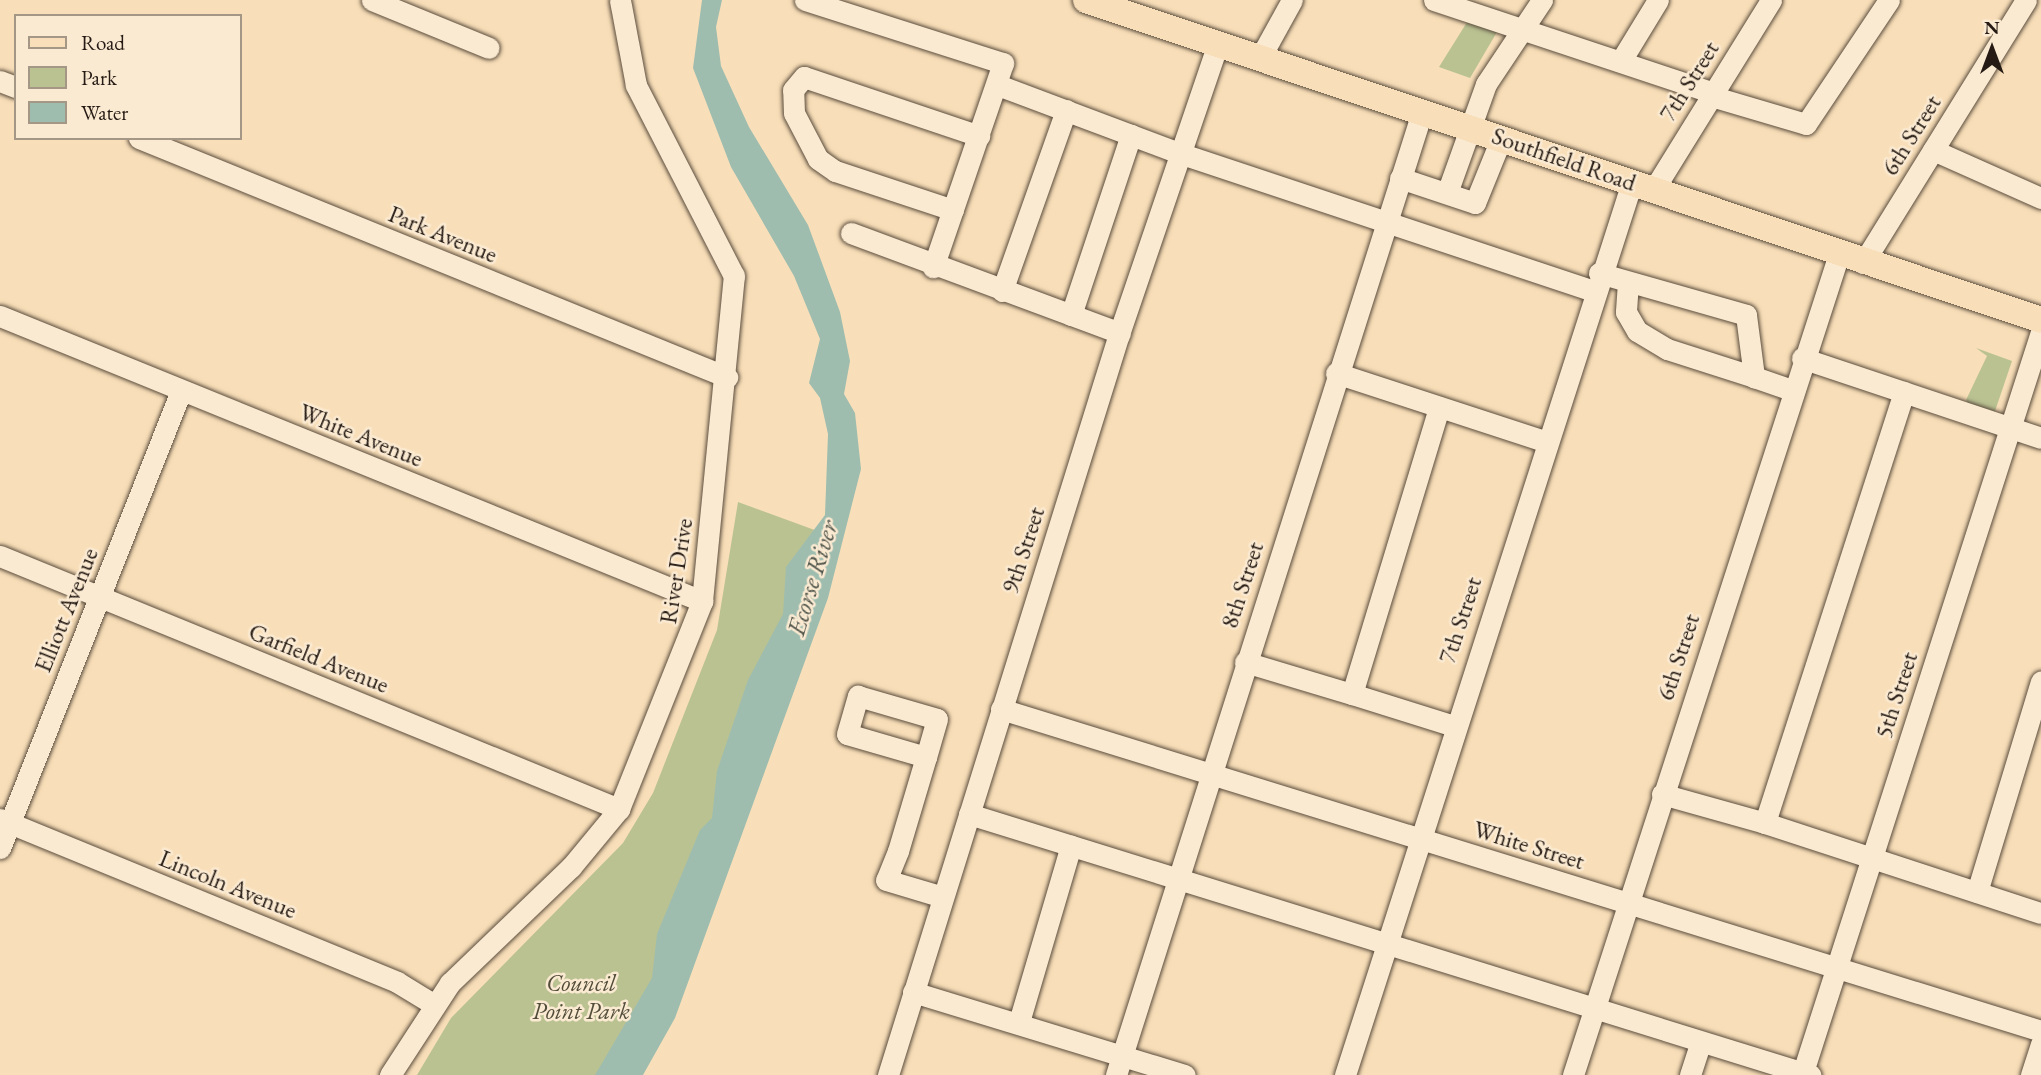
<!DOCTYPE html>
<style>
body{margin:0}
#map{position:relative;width:2041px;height:1075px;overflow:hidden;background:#f9dfb9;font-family:"EB Garamond",serif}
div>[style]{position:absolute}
.green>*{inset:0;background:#bac292}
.water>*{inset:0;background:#9ebdaf}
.roads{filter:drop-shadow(0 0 2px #5a4c3d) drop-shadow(0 0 2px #5a4c3d)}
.minor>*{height:21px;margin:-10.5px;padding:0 10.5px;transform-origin:10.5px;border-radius:10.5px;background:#fbead2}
.major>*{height:26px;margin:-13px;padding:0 13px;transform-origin:13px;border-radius:13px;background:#f9dfb9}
span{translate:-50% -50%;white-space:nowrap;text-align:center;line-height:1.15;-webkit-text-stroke:5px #fbead2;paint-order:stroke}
.street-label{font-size:24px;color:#251b14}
.park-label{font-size:24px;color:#524d3a;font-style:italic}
.water-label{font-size:26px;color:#4f544a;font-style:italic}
.legend{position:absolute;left:14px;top:14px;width:228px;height:126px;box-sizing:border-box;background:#fbead2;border:2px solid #a59786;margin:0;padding:9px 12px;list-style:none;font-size:21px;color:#251b14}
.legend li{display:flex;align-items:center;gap:14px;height:35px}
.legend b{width:35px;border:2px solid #a59786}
.north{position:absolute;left:1957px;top:14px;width:70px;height:70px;-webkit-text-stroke:5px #fbead2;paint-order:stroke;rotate:0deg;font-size:19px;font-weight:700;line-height:28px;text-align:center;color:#251b14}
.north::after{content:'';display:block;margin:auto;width:24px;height:32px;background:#251b14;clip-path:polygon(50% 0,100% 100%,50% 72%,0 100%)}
</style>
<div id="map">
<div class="green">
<i style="clip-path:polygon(1469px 19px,1497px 32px,1470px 78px,1439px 67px)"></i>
<i style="clip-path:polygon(1976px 348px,2012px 361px,1993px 417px,1970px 409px,1966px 400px,1987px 356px)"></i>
<i style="clip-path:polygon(738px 502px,831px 536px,631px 1075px,417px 1075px,451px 1018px,623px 843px,653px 793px,717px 630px)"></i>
</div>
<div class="water">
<i style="clip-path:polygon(702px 0,722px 0,716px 27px,721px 66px,749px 127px,808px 225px,840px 312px,850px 361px,844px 394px,855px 413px,861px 469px,828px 598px,675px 1018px,643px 1075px,595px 1075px,652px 978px,657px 934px,700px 830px,712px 818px,717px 771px,748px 680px,783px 614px,786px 567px,825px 515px,828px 434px,820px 398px,809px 383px,820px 339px,794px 276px,731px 167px,693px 68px)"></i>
</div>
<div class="roads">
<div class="minor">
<i style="left:372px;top:0;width:126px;rotate:22.3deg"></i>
<i style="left:805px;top:0;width:208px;rotate:17.7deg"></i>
<i style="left:1003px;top:63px;width:216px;rotate:108.9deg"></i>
<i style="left:1434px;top:0;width:294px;rotate:18.4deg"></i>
<i style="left:1260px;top:58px;width:66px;rotate:-61.1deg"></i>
<i style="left:1622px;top:59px;width:69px;rotate:-58.6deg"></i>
<i style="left:0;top:81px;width:17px;rotate:21deg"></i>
<i style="left:998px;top:85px;width:190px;rotate:20.6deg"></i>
<i style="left:1176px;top:152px;width:441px;rotate:18.4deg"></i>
<i style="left:1711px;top:96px;width:99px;rotate:16.4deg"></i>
<i style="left:1806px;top:124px;width:149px;rotate:-56.2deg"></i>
<i style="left:139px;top:138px;width:635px;rotate:22.12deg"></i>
<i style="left:1933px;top:150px;width:118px;rotate:24deg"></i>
<i style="left:1400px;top:178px;width:79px;rotate:18.4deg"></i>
<i style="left:1475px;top:203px;width:69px;rotate:-67.9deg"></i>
<i style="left:1654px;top:189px;width:222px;rotate:-58.2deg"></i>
<i style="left:1447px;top:193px;width:116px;rotate:-70.3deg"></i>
<i style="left:1486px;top:84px;width:101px;rotate:-56.3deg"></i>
<i style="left:953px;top:210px;width:124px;rotate:-161.7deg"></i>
<i style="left:835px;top:171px;width:21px;rotate:-145deg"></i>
<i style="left:818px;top:159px;width:52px;rotate:-117.6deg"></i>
<i style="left:794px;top:113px;width:23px;rotate:-92deg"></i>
<i style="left:793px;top:90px;width:17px;rotate:-50deg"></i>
<i style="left:804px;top:77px;width:185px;rotate:18.6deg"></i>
<i style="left:851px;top:233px;width:287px;rotate:20.4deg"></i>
<i style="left:1863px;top:263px;width:309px;rotate:-58.2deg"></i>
<i style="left:1599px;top:273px;width:153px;rotate:15.9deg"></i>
<i style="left:1746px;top:315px;width:63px;rotate:82.6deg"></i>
<i style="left:1754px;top:377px;width:39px;rotate:19deg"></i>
<i style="left:1628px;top:282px;width:30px;rotate:94deg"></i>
<i style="left:1626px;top:312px;width:22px;rotate:60deg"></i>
<i style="left:1637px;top:331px;width:35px;rotate:31deg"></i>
<i style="left:1667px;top:349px;width:91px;rotate:17.8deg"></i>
<i style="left:1002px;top:291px;width:192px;rotate:-70.5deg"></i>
<i style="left:1071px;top:315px;width:190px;rotate:-71.6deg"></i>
<i style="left:0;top:316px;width:758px;rotate:22.1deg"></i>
<i style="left:1802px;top:358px;width:252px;rotate:18.5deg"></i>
<i style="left:1336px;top:373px;width:219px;rotate:18.1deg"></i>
<i style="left:1904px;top:392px;width:453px;rotate:107.9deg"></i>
<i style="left:1765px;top:823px;width:290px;rotate:18.1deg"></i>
<i style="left:0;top:556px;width:669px;rotate:22.23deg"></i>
<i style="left:1245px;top:662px;width:112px;rotate:16.7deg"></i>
<i style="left:1352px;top:694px;width:300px;rotate:-73.1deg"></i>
<i style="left:1352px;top:694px;width:107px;rotate:17.4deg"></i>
<i style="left:1001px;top:709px;width:1089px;rotate:17.2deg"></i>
<i style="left:926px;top:757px;width:82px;rotate:-163.8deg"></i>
<i style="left:847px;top:734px;width:40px;rotate:-74deg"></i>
<i style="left:858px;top:696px;width:82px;rotate:16.2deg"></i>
<i style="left:937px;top:719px;width:40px;rotate:106deg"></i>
<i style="left:926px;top:757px;width:98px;rotate:106.6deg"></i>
<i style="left:898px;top:851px;width:31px;rotate:112deg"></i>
<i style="left:886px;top:880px;width:59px;rotate:16.6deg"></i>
<i style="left:1662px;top:794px;width:107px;rotate:15.7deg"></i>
<i style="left:969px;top:814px;width:881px;rotate:17.24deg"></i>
<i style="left:0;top:819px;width:429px;rotate:22.3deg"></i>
<i style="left:397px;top:982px;width:42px;rotate:31.4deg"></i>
<i style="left:0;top:848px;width:492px;rotate:-68.4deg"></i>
<i style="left:1977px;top:892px;width:220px;rotate:-73.1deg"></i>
<i style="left:913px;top:992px;width:284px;rotate:17deg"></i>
<i style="left:1019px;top:1022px;width:184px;rotate:-73.6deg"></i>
<i style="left:390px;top:1075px;width:110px;rotate:-56.9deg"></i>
<i style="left:450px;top:983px;width:168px;rotate:-43.8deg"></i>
<i style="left:571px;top:867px;width:75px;rotate:-50.4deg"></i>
<i style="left:619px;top:809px;width:224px;rotate:-68.2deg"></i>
<i style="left:702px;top:601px;width:327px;rotate:-84.4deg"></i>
<i style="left:734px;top:276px;width:215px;rotate:-117.2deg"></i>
<i style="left:636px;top:85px;width:86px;rotate:-100.7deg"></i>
<i style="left:888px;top:1075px;width:773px;rotate:-72.69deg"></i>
<i style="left:1118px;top:337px;width:310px;rotate:-71.2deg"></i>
<i style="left:1116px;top:1075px;width:1010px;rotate:-72.37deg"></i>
<i style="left:1345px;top:1075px;width:938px;rotate:-72.18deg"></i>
<i style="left:1573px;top:1075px;width:860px;rotate:-72.05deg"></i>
<i style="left:1690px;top:1075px;width:35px;rotate:-72deg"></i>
<i style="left:1802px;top:1075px;width:780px;rotate:-72.17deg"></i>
<i style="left:2031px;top:1075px;width:33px;rotate:-72deg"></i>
</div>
<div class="major">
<i style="left:1086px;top:0;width:1007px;rotate:18.52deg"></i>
</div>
</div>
<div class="street-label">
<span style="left:1689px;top:81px;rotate:-58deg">7th Street</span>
<span style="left:1911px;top:135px;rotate:-58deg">6th Street</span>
<span style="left:1564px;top:159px;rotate:19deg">Southfield Road</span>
<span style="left:443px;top:234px;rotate:22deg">Park Avenue</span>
<span style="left:361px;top:435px;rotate:22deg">White Avenue</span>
<span style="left:1023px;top:550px;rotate:-72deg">9th Street</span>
<span style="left:676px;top:571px;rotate:-81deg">River Drive</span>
<span style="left:1242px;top:585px;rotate:-72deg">8th Street</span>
<span style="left:66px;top:610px;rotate:-68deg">Elliott Avenue</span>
<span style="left:1460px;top:620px;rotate:-72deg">7th Street</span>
<span style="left:1678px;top:657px;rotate:-72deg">6th Street</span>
<span style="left:319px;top:658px;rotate:22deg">Garfield Avenue</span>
<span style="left:1896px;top:695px;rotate:-72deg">5th Street</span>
<span style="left:1529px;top:845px;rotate:17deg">White Street</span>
<span style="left:228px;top:884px;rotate:22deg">Lincoln Avenue</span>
</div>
<div class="park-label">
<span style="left:581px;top:997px">Council<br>Point Park</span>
</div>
<div class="water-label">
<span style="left:813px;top:578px;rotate:-73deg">Ecorse River</span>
</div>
<ul class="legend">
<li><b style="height:9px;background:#f9dfb9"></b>Road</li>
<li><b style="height:19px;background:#bac292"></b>Park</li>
<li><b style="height:19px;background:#9ebdaf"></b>Water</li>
</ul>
<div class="north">N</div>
</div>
